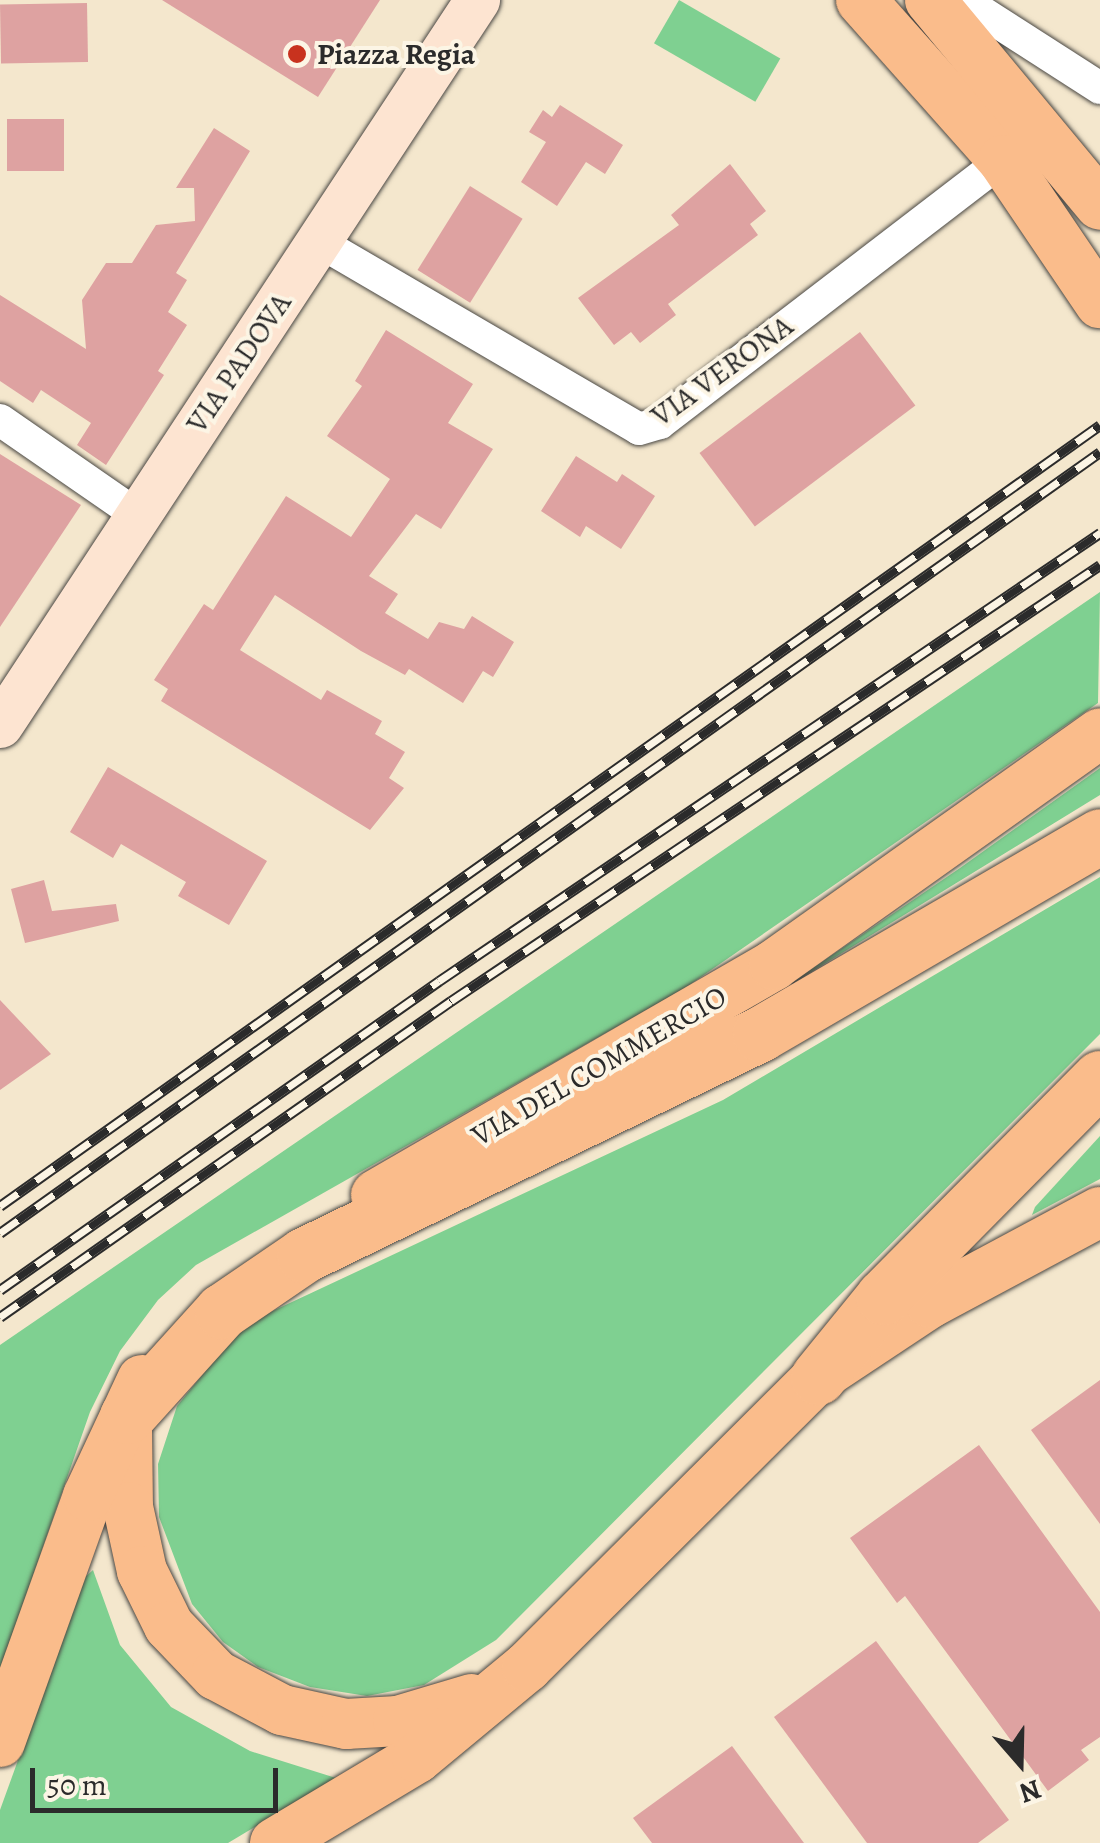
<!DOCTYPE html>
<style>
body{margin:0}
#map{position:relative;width:1100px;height:1843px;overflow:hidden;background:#f4e7cd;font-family:Alegreya,serif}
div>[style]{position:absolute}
.green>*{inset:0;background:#7fd091;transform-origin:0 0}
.building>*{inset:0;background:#dea2a1;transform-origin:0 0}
.roads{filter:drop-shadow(0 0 2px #494743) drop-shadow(0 0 2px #494743)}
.street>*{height:32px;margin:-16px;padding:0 16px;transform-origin:16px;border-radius:16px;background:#fff}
.secondary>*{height:45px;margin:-22.5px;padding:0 22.5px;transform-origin:22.5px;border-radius:22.5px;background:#fde4d1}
.primary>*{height:50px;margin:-25px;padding:0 25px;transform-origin:25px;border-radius:25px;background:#fabc8b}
.highway>*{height:55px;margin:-27.5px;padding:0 27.5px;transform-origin:27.5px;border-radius:27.5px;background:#fabc8b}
.rail>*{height:11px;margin-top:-5.5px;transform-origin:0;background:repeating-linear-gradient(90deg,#fcf5e5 0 22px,#2b2b2b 0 44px);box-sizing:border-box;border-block:2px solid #2b2b2b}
.dots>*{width:28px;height:28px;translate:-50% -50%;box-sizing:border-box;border:5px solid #fcf5e5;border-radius:50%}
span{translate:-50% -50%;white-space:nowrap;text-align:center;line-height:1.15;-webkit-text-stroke:8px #fcf5e5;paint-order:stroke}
.poi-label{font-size:30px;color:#2b2b2b;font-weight:700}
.left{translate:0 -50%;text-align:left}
.street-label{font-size:30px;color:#2b2b2b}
.north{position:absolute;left:970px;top:1713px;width:100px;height:100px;-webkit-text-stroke:8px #fcf5e5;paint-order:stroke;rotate:160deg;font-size:28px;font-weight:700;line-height:40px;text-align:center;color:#2b2b2b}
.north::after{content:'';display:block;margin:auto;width:35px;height:45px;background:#2b2b2b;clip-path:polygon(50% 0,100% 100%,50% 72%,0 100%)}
.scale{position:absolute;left:30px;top:1768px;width:248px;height:45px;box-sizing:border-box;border:5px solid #2b2b2b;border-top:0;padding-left:12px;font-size:30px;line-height:35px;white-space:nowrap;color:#2b2b2b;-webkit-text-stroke:8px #fcf5e5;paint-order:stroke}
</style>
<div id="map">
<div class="green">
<i style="left:679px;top:0;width:117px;height:50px;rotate:30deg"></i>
<i style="clip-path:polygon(1100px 592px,1098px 703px,685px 988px,196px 1265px,158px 1300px,120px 1351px,90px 1412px,0 1670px,0 1345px)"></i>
<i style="clip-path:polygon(1100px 768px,1100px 795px,775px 994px,960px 868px)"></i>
<i style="clip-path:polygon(1100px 877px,1100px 1034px,496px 1640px,424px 1685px,367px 1696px,310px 1687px,258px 1667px,223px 1642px,192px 1604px,159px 1517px,158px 1464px,177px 1406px,243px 1325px,723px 1100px)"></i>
<i style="clip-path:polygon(1100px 1136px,1100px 1179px,1032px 1215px,1035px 1207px)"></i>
<i style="clip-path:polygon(93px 1570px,120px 1645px,171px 1707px,250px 1751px,336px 1778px,228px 1843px,0 1843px,0 1810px,84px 1578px)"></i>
</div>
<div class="building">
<i style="clip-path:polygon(162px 0,380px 0,318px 97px)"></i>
<i style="left:87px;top:3px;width:59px;height:87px;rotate:89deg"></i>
<i style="clip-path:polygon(560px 105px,623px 145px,605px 174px,586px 162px,557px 206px,521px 182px,546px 142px,529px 132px,543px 110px,552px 117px)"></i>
<i style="left:7px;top:119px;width:57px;height:52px"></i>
<i style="clip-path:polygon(214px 128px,250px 151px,176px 273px,187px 280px,168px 312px,187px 325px,158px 371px,164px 375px,106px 465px,77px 445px,91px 423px,41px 390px,33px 403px,0 381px,0 295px,86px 349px,82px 300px,106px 263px,132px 263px,156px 225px,195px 221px,194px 188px,176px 188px)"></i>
<i style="clip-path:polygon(730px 164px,766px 211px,750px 224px,758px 235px,668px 304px,676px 315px,640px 343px,631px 332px,614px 345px,578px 298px,679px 225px,671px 215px)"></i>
<i style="left:470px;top:186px;width:62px;height:99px;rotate:32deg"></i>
<i style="clip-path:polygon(386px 330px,473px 384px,448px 423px,493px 449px,441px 529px,416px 514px,369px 576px,398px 594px,385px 613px,428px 639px,439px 622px,464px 629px,472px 616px,514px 642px,493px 677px,483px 671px,463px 703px,409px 669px,405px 675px,361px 651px,275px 595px,240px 650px,321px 700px,327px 690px,382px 721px,375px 734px,405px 752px,389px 778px,404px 788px,370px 830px,161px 701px,168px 689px,154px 680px,204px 604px,213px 610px,286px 496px,351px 537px,390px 479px,327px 436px,362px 386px,355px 381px)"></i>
<i style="left:860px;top:332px;width:92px;height:201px;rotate:53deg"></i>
<i style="clip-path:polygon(0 454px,81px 505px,0 627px)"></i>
<i style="clip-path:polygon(576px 456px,617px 482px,622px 474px,655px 496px,621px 549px,586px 526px,580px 537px,541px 511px)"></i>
<i style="clip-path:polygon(108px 767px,267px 861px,229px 925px,178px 896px,186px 882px,121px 844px,113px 858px,70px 832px)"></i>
<i style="clip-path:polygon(44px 880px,52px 911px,116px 904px,119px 921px,25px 943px,11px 889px)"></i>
<i style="clip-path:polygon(0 1000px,51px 1054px,0 1090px)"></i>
<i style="clip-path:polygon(1100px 1380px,1100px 1524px,1031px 1430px)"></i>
<i style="clip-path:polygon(979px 1445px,1100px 1612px,1100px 1737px,1081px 1750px,1089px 1760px,1048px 1791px,905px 1596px,897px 1603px,850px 1538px)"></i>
<i style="clip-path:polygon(876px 1641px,1009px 1820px,978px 1843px,867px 1843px,774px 1717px)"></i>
<i style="clip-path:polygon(732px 1746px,804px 1843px,652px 1843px,633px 1818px)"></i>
</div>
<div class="roads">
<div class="street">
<i style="left:963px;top:0;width:163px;rotate:32.7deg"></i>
<i style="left:321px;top:243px;width:368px;rotate:30.3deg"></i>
<i style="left:639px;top:429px;width:22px;rotate:-16deg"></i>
<i style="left:660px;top:423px;width:432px;rotate:-37.5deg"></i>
<i style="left:0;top:420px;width:165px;rotate:34.7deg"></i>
</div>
<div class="secondary">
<i style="left:0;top:725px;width:868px;rotate:-56.66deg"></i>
</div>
<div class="primary">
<i style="left:861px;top:0;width:214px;rotate:48.4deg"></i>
<i style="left:1003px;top:160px;width:173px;rotate:55.9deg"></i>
<i style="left:930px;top:0;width:266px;rotate:50.3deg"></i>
<i style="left:376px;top:1195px;width:460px;rotate:-30deg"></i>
<i style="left:774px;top:965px;width:400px;rotate:-35.4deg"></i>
<i style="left:127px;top:1428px;width:79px;rotate:89.3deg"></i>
<i style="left:128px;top:1507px;width:66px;rotate:77.7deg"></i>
<i style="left:142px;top:1571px;width:61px;rotate:63.9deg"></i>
<i style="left:169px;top:1626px;width:68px;rotate:46.2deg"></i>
<i style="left:216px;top:1675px;width:75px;rotate:27.9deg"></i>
<i style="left:282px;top:1710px;width:66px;rotate:12.3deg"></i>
<i style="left:346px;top:1724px;width:52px;rotate:-3.3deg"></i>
<i style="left:398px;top:1721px;width:77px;rotate:-16.6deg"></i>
<i style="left:0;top:1742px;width:261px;rotate:-70.3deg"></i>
<i style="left:88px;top:1496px;width:128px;rotate:-65deg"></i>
<i style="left:275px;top:1843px;width:165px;rotate:-30.9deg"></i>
<i style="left:417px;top:1758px;width:143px;rotate:-39.6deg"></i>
<i style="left:527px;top:1667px;width:411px;rotate:-44.9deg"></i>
<i style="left:818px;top:1377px;width:134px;rotate:-33.5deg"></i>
<i style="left:930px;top:1303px;width:193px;rotate:-28.2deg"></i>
</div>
<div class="highway">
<i style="left:818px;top:1377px;width:103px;rotate:-50.9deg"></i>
<i style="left:883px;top:1297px;width:308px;rotate:-45.3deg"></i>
<i style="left:127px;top:1416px;width:142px;rotate:-47.9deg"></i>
<i style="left:222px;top:1311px;width:99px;rotate:-34.3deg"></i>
<i style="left:304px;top:1255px;width:507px;rotate:-25.86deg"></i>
<i style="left:760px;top:1034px;width:393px;rotate:-30.2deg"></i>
</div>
</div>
<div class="rail">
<i style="left:0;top:1206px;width:1349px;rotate:-35.37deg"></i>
<i style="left:0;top:1233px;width:1349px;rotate:-35.37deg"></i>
<i style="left:0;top:1290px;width:537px;rotate:-35.14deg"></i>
<i style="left:439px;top:981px;width:799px;rotate:-34.13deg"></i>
<i style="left:0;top:1317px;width:551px;rotate:-35.02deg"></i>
<i style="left:451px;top:1001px;width:782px;rotate:-33.89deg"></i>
</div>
<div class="dots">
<i style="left:297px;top:54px;background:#c8321e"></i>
</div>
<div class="poi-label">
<span class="left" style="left:317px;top:54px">Piazza Regia</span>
</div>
<div class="street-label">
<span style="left:239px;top:363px;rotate:-56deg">VIA PADOVA</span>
<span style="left:722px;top:371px;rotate:-36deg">VIA VERONA</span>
<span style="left:599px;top:1066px;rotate:-30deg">VIA DEL COMMERCIO</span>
</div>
<div class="north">N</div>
<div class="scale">50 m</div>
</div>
